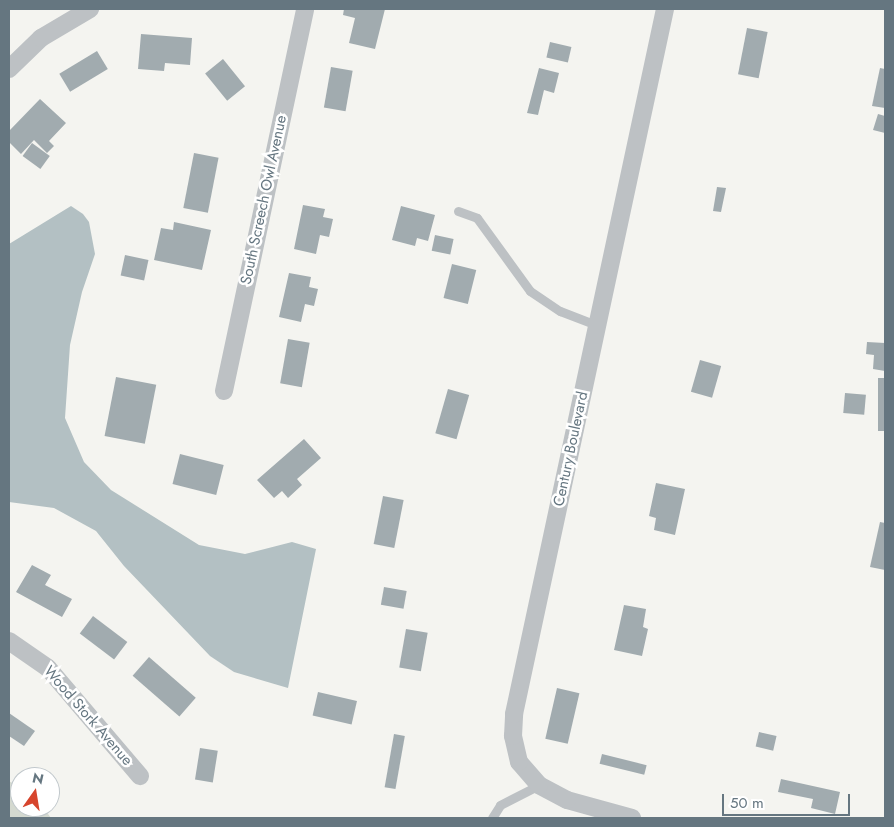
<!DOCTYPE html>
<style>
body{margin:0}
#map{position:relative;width:894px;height:827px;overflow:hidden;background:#f4f4f0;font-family:Jost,sans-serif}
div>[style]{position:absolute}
.green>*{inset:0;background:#d4d9d0}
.water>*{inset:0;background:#b3c0c3}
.building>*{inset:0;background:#a1abaf;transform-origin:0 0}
.service>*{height:9px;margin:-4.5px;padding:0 4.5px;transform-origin:4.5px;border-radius:4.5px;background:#bdc1c4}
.minor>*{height:18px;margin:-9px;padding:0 9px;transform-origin:9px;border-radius:9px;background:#bdc1c4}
span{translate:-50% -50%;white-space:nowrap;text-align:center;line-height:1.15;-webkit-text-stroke:5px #fff;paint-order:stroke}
.street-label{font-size:15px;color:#657680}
.frame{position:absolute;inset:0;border:10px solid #657680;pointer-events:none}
.north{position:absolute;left:10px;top:767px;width:50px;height:50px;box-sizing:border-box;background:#fff;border:1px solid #c1c8cc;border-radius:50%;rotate:13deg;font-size:14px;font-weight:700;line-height:20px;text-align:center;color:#657680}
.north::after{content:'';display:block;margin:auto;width:18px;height:22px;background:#d7452d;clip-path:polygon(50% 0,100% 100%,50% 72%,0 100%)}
.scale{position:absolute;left:722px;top:794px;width:128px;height:22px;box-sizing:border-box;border:2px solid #657680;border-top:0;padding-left:6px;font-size:15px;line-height:18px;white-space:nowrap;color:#657680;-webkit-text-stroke:4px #fff;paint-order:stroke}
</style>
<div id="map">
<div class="green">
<i style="clip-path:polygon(9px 781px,20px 788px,20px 807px,43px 807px,51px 818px,9px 818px)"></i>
</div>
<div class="water">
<i style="clip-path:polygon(71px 206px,83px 214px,89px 222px,95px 254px,82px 292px,70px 345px,65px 418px,84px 462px,111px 490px,199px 545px,245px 554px,292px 542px,316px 549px,288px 688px,234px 672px,210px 656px,124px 566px,96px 531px,54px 508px,9px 502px,9px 244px)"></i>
</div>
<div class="building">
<i style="clip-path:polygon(344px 9px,385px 9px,375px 49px,349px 43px,355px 18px,343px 15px)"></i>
<i style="left:747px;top:28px;width:21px;height:47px;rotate:11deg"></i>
<i style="clip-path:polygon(141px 34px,192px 38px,190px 65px,165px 63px,164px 71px,138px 69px)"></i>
<i style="left:550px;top:42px;width:22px;height:16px;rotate:13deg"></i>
<i style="left:97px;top:51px;width:21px;height:44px;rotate:59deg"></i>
<i style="left:223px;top:59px;width:35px;height:23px;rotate:51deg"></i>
<i style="left:331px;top:67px;width:22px;height:41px;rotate:10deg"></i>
<i style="clip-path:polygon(539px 68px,559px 73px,554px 93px,544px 90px,538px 115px,527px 113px)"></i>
<i style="clip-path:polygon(880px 68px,885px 69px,885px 108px,872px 106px)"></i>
<i style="clip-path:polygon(40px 99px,66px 123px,49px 141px,54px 146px,47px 153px,34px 140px,21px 154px,9px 142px,9px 131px)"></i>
<i style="clip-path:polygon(878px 114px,885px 116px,885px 133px,873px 130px)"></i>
<i style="left:32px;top:143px;width:22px;height:16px;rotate:36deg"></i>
<i style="left:194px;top:153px;width:25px;height:56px;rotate:11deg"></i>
<i style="clip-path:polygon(717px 187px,726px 188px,721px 212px,713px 211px)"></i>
<i style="clip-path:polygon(303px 205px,325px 209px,323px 217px,333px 219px,329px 237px,320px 235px,316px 254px,294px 249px)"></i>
<i style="clip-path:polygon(401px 206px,435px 215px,428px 241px,417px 238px,415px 246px,392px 240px)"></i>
<i style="clip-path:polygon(174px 222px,211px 230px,202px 270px,154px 260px,161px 228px,173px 230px)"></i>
<i style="left:435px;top:235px;width:19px;height:16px;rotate:12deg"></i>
<i style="left:125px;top:255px;width:24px;height:21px;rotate:12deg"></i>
<i style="left:452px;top:264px;width:25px;height:35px;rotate:14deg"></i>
<i style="clip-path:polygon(289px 273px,311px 277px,309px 287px,318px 289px,314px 306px,305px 304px,301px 322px,279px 317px)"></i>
<i style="left:288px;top:339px;width:22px;height:45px;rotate:10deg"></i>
<i style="clip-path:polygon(867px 342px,885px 343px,885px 371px,873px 369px,874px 355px,866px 354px)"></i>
<i style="left:700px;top:360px;width:22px;height:33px;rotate:16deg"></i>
<i style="left:116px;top:377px;width:41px;height:60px;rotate:11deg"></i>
<i style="left:878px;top:378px;width:7px;height:53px"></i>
<i style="left:448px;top:389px;width:22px;height:46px;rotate:16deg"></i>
<i style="left:845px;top:393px;width:21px;height:20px;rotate:5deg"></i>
<i style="clip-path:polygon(304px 439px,321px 458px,297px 479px,302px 485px,288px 498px,282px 491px,274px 498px,257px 480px)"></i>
<i style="left:180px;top:454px;width:45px;height:31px;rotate:14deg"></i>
<i style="clip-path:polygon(656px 483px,685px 489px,675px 535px,654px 530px,656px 518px,649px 516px)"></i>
<i style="left:383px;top:496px;width:21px;height:49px;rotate:11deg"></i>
<i style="clip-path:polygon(880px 522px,885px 523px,885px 570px,870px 567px)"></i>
<i style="clip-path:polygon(32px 565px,51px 575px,45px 585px,72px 599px,62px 617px,16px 592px)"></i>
<i style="left:384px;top:587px;width:23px;height:18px;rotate:10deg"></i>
<i style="clip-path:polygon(624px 605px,646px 609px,643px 627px,648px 629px,642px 656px,614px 650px)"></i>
<i style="left:93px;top:616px;width:43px;height:22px;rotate:37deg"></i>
<i style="left:406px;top:629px;width:22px;height:39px;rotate:10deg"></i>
<i style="left:149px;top:657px;width:62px;height:25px;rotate:41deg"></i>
<i style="left:557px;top:688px;width:23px;height:52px;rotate:13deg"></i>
<i style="left:318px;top:692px;width:40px;height:24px;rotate:13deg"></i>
<i style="clip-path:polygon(9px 713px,35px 731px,24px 746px,9px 736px)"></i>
<i style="left:759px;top:732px;width:18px;height:15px;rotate:13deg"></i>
<i style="left:394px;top:734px;width:11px;height:54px;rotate:10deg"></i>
<i style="left:200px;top:748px;width:18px;height:32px;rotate:9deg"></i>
<i style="left:602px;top:754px;width:46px;height:10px;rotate:14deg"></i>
<i style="clip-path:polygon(781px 779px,840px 792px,835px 814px,811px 808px,813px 799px,778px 792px)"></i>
</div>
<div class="service">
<i style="left:458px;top:211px;width:20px;rotate:20deg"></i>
<i style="left:477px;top:218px;width:90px;rotate:54deg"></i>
<i style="left:530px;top:291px;width:36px;rotate:34deg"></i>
<i style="left:560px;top:311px;width:40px;rotate:21deg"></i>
<i style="left:492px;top:818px;width:15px;rotate:-58deg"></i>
<i style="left:500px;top:805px;width:44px;rotate:-27.1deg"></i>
</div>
<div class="minor">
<i style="left:9px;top:69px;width:45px;rotate:-44.1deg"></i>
<i style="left:41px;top:38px;width:57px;rotate:-30.6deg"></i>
<i style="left:224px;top:391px;width:390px;rotate:-78deg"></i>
<i style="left:9px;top:641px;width:47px;rotate:34.7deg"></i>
<i style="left:48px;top:668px;width:142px;rotate:49.6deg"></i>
<i style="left:632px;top:818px;width:67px;rotate:-164.5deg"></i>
<i style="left:567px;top:800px;width:32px;rotate:-152deg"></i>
<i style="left:539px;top:785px;width:30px;rotate:-131deg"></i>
<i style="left:519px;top:762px;width:27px;rotate:-103deg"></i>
<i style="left:513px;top:736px;width:22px;rotate:-87deg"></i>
<i style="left:514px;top:714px;width:721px;rotate:-77.91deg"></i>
</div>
<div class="street-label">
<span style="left:264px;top:200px;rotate:-78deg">South Screech Owl Avenue</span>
<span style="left:571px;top:449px;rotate:-78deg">Century Boulevard</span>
<span style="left:88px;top:716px;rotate:49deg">Wood Stork Avenue</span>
</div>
<div class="frame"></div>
<div class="north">N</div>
<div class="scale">50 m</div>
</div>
